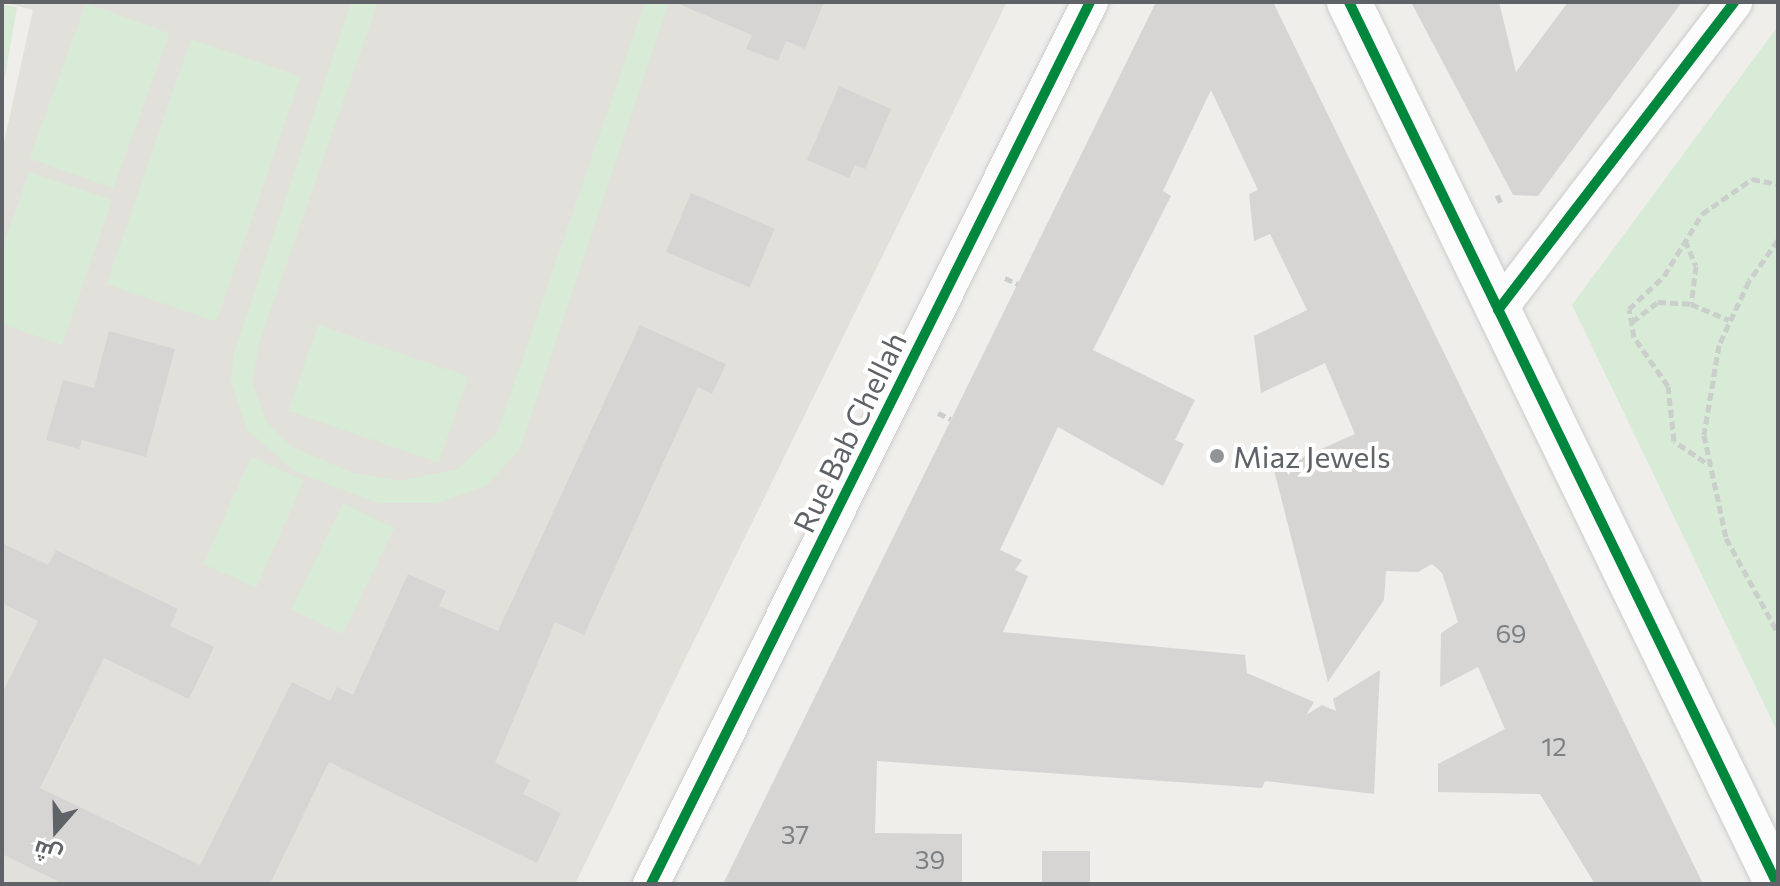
<!DOCTYPE html>
<meta charset="utf-8">
<style>
body{margin:0}
#map{position:relative;width:1780px;height:886px;overflow:hidden;background:#efeeea;font-family:Commissioner,Cairo,sans-serif}
div>[style]{position:absolute}
.education>*{inset:0;background:#e2e0da}
.green>*{inset:0;background:#d8ebd6;transform-origin:0 0}
.building>*{inset:0;background:#d6d5d3;transform-origin:0 0}
.path>*{height:5px;margin-top:-2.5px;transform-origin:0;background:repeating-linear-gradient(90deg,#cacfcc 0 8px,transparent 0 12px)}
.roads{filter:drop-shadow(0 0 2px #cbcccc) drop-shadow(0 0 2px #cbcccc)}
.street>*{height:36px;margin:-18px;padding:0 18px;transform-origin:18px;border-radius:18px;background:#fdfcfc}
.secondary>*{height:44px;margin:-22px;padding:0 22px;transform-origin:22px;border-radius:22px;background:#fdfcfc}
.cycleway>*{height:10px;margin:-5px;padding:0 5px;transform-origin:5px;border-radius:5px;background:#00873e}
.dots>*{width:22px;height:22px;translate:-50% -50%;box-sizing:border-box;border:4px solid #fff;border-radius:50%}
span{translate:-50% -50%;white-space:nowrap;text-align:center;line-height:1.15;-webkit-text-stroke:8px #fff;paint-order:stroke}
.number-label{font-size:26px;color:#7e8184}
.number-label span{-webkit-text-stroke-width:0}
.street-label{font-size:30px;color:#5f6368}
.poi-label{font-size:30px;color:#5f6368}
.left{translate:0 -50%;text-align:left}
.frame{position:absolute;inset:0;border:4px solid #5f6368;pointer-events:none}
.north{position:absolute;left:16px;top:790px;width:80px;height:80px;-webkit-text-stroke:6px #fff;paint-order:stroke;rotate:200deg;font-size:22px;font-weight:700;line-height:32px;text-align:center;color:#5f6368}
.north::after{content:'';display:block;margin:auto;width:28px;height:36px;background:#5f6368;clip-path:polygon(50% 0,100% 100%,50% 72%,0 100%)}
</style>
<div id="map">
<div class="education">
<i style="clip-path:polygon(2px 2px,1007px 2px,575px 884px,2px 884px,2px 151px,33px 10px)"></i>
</div>
<div class="green">
<i style="clip-path:polygon(351px 2px,378px 2px,259px 343px,252px 384px,267px 422px,292px 447px,353px 473px,400px 481px,458px 469px,497px 433px,645px 2px,669px 2px,520px 449px,487px 485px,438px 503px,378px 503px,296px 472px,247px 430px,231px 382px,234px 352px)"></i>
<i style="left:86px;top:3px;width:89px;height:165px;rotate:20deg"></i>
<i style="clip-path:polygon(2px 4px,17px 7px,2px 94px)"></i>
<i style="clip-path:polygon(1778px 26px,1778px 733px,1572px 305px)"></i>
<i style="left:191px;top:39px;width:116px;height:259px;rotate:19deg"></i>
<i style="clip-path:polygon(29px 172px,112px 200px,62px 345px,2px 324px,2px 251px)"></i>
<i style="left:318px;top:325px;width:159px;height:91px;rotate:19deg"></i>
<i style="left:251px;top:457px;width:58px;height:117px;rotate:24deg"></i>
<i style="left:343px;top:503px;width:57px;height:118px;rotate:26deg"></i>
</div>
<div class="building">
<i style="clip-path:polygon(674px 2px,824px 2px,805px 49px,786px 41px,778px 61px,746px 49px,752px 35px)"></i>
<i style="clip-path:polygon(1156px 2px,1273px 2px,1703px 884px,1595px 884px,1540px 794px,1438px 792px,1438px 764px,1505px 729px,1478px 667px,1440px 687px,1441px 633px,1458px 622px,1442px 573px,1432px 564px,1418px 572px,1386px 571px,1384px 600px,1328px 682px,1274px 470px,1355px 434px,1325px 363px,1261px 393px,1254px 336px,1307px 310px,1270px 234px,1254px 241px,1249px 194px,1258px 190px,1211px 90px,1163px 191px,1171px 196px,1093px 350px,1195px 400px,1175px 440px,1184px 444px,1163px 486px,1058px 427px,1000px 550px,1022px 560px,1015px 570px,1028px 576px,1003px 632px,1245px 655px,1247px 673px,1314px 702px,1306px 715px,1322px 705px,1336px 711px,1333px 699px,1380px 670px,1374px 794px,1265px 781px,1262px 788px,877px 761px,875px 833px,962px 834px,962px 884px,723px 884px)"></i>
<i style="clip-path:polygon(1411px 2px,1499px 2px,1516px 72px,1568px 2px,1682px 2px,1538px 196px,1513px 195px)"></i>
<i style="clip-path:polygon(839px 86px,891px 109px,865px 169px,855px 165px,849px 178px,807px 160px)"></i>
<i style="left:691px;top:193px;width:91px;height:64px;rotate:23deg"></i>
<i style="clip-path:polygon(640px 325px,726px 364px,712px 394px,698px 387px,584px 635px,555px 622px,495px 763px,530px 780px,523px 794px,561px 813px,537px 863px,329px 762px,270px 884px,64px 884px,2px 854px,2px 694px,38px 621px,2px 603px,2px 543px,48px 565px,56px 550px,178px 609px,170px 626px,214px 647px,189px 699px,104px 658px,40px 788px,200px 865px,292px 682px,330px 701px,337px 687px,353px 695px,408px 574px,446px 591px,439px 606px,498px 631px)"></i>
<i style="clip-path:polygon(109px 331px,175px 349px,146px 457px,82px 440px,79px 449px,46px 440px,63px 380px,94px 388px)"></i>
<i style="left:1042px;top:851px;width:48px;height:33px"></i>
</div>
<div class="path">
<i style="left:1497px;top:195px;width:9px;rotate:63deg"></i>
<i style="left:1685px;top:240px;width:28px;rotate:67deg"></i>
<i style="left:1696px;top:266px;width:38px;rotate:97deg"></i>
<i style="left:1691px;top:304px;width:41px;rotate:22.8deg"></i>
<i style="left:1778px;top:240px;width:50px;rotate:125.3deg"></i>
<i style="left:1749px;top:281px;width:71px;rotate:115.1deg"></i>
<i style="left:1719px;top:345px;width:91px;rotate:99.5deg"></i>
<i style="left:1704px;top:435px;width:105px;rotate:77.9deg"></i>
<i style="left:1726px;top:538px;width:108px;rotate:61.3deg"></i>
<i style="left:1005px;top:278px;width:14px;rotate:25deg"></i>
<i style="left:1632px;top:322px;width:33px;rotate:-38deg"></i>
<i style="left:1658px;top:302px;width:33px;rotate:3deg"></i>
<i style="left:938px;top:413px;width:14px;rotate:25deg"></i>
<i style="left:1705px;top:462px;width:37px;rotate:-146deg"></i>
<i style="left:1674px;top:441px;width:55px;rotate:-96.2deg"></i>
<i style="left:1668px;top:386px;width:60px;rotate:-124.8deg"></i>
<i style="left:1634px;top:337px;width:28px;rotate:-100deg"></i>
<i style="left:1629px;top:309px;width:48px;rotate:-43.3deg"></i>
<i style="left:1664px;top:276px;width:73px;rotate:-58.5deg"></i>
<i style="left:1702px;top:214px;width:61px;rotate:-35deg"></i>
<i style="left:1752px;top:179px;width:26px;rotate:11deg"></i>
</div>
<div class="roads">
<div class="street">
<i style="left:1498px;top:310px;width:388px;rotate:-52.5deg"></i>
<i style="left:651px;top:884px;width:985px;rotate:-63.54deg"></i>
</div>
<div class="secondary">
<i style="left:1349px;top:2px;width:980px;rotate:64.11deg"></i>
</div>
</div>
<div class="cycleway">
<i style="left:1349px;top:2px;width:980px;rotate:64.11deg"></i>
<i style="left:1498px;top:310px;width:388px;rotate:-52.5deg"></i>
<i style="left:651px;top:884px;width:985px;rotate:-63.54deg"></i>
</div>
<div class="dots">
<i style="left:1217px;top:456px;background:#919496"></i>
</div>
<div class="number-label">
<span style="left:1511px;top:633px">69</span>
<span style="left:1554px;top:746px">12</span>
<span style="left:795px;top:834px">37</span>
<span style="left:930px;top:859px">39</span>
</div>
<div class="street-label">
<span style="left:849px;top:432px;rotate:-64deg">Rue Bab Chellah</span>
</div>
<div class="poi-label">
<span class="left" style="left:1233px;top:456px">Miaz Jewels</span>
</div>
<div class="frame"></div>
<div class="north">ش</div>
</div>
